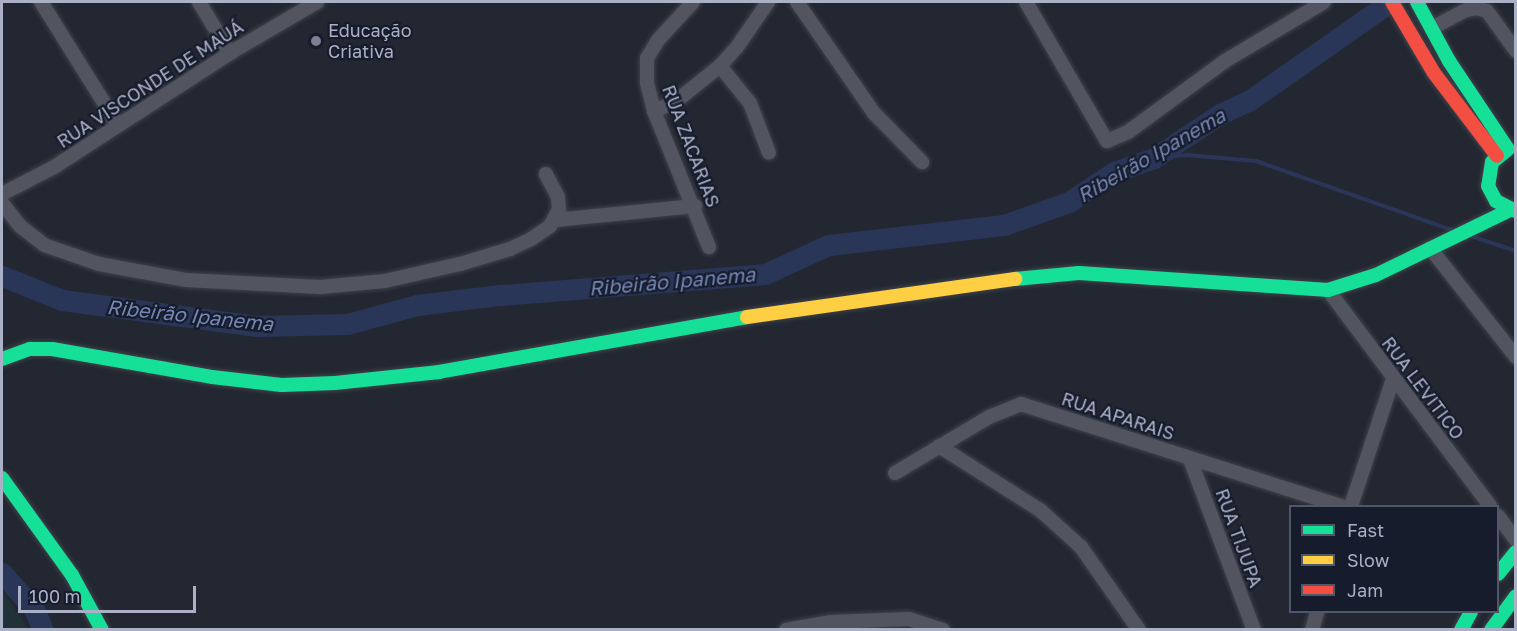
<!DOCTYPE html>
<meta charset="utf-8">
<style>
body{margin:0}
#map{position:relative;width:1517px;height:631px;overflow:hidden;background:#232731;font-family:"Golos Text",sans-serif}
div>[style]{position:absolute}
.green>*{inset:0;background:#203138}
.stream>*{height:4px;margin:-2px;padding:0 2px;transform-origin:2px;border-radius:2px;background:#2a3658}
.river>*{height:21px;margin:-10.5px;padding:0 10.5px;transform-origin:10.5px;border-radius:10.5px;background:#2a3658}
.roads{filter:drop-shadow(0 0 2px #3f424b) drop-shadow(0 0 2px #3f424b)}
.street>*{height:14px;margin:-7px;padding:0 7px;transform-origin:7px;border-radius:7px;background:#525560}
.fast>*{height:14px;margin:-7px;padding:0 7px;transform-origin:7px;border-radius:7px;background:#16e098}
.slow>*{height:14px;margin:-7px;padding:0 7px;transform-origin:7px;border-radius:7px;background:#ffcf43}
.jam>*{height:14px;margin:-7px;padding:0 7px;transform-origin:7px;border-radius:7px;background:#f24e42}
.dots>*{width:16px;height:16px;translate:-50% -50%;box-sizing:border-box;border:3px solid #161c2c;border-radius:50%}
span{translate:-50% -50%;white-space:nowrap;text-align:center;line-height:1.15;-webkit-text-stroke:4.5px #161c2c;paint-order:stroke}
.poi-label{font-size:18px;color:#aab0c6}
.left{translate:0 -50%;text-align:left}
.street-label{font-size:18px;color:#aab0c6}
.water-label{font-size:20px;color:#7688b6;font-style:italic}
.frame{position:absolute;inset:0;border:3px solid #aab0c6;pointer-events:none}
.legend{position:absolute;left:1289px;top:505px;width:210px;height:108px;box-sizing:border-box;background:#161c2c;border:2px solid #51576a;margin:0;padding:8px 10px;list-style:none;font-size:18px;color:#aab0c6}
.legend li{display:flex;align-items:center;gap:12px;height:30px}
.legend b{width:30px;border:2px solid #51576a}
.scale{position:absolute;left:18px;top:586px;width:178px;height:27px;box-sizing:border-box;border:3px solid #aab0c6;border-top:0;padding-left:8px;font-size:18px;line-height:21px;white-space:nowrap;color:#aab0c6;-webkit-text-stroke:4px #161c2c;paint-order:stroke}
</style>
<div id="map">
<div class="green">
<i style="clip-path:polygon(2px 590px,29px 629px,2px 629px)"></i>
</div>
<div class="stream">
<i style="left:1154px;top:158px;width:33px;rotate:-5deg"></i>
<i style="left:1187px;top:155px;width:69px;rotate:5deg"></i>
<i style="left:1256px;top:161px;width:208px;rotate:19.4deg"></i>
<i style="left:1471px;top:236px;width:47px;rotate:18.4deg"></i>
</div>
<div class="river">
<i style="left:2px;top:276px;width:65px;rotate:21.8deg"></i>
<i style="left:62px;top:300px;width:197px;rotate:7.6deg"></i>
<i style="left:257px;top:326px;width:90px;rotate:-1.3deg"></i>
<i style="left:347px;top:324px;width:73px;rotate:-15.2deg"></i>
<i style="left:417px;top:305px;width:84px;rotate:-6.9deg"></i>
<i style="left:500px;top:295px;width:266px;rotate:-4.5deg"></i>
<i style="left:765px;top:274px;width:69px;rotate:-24.7deg"></i>
<i style="left:828px;top:245px;width:177px;rotate:-6.5deg"></i>
<i style="left:1004px;top:225px;width:69px;rotate:-19.5deg"></i>
<i style="left:1069px;top:202px;width:54px;rotate:-33.7deg"></i>
<i style="left:1114px;top:172px;width:42px;rotate:-19.3deg"></i>
<i style="left:1154px;top:158px;width:79px;rotate:-33.7deg"></i>
<i style="left:1220px;top:114px;width:33px;rotate:-25deg"></i>
<i style="left:1250px;top:100px;width:171px;rotate:-35deg"></i>
<i style="left:2px;top:573px;width:48px;rotate:48.4deg"></i>
<i style="left:34px;top:609px;width:23px;rotate:67deg"></i>
</div>
<div class="roads">
<div class="street">
<i style="left:41px;top:2px;width:145px;rotate:58deg"></i>
<i style="left:199px;top:2px;width:60px;rotate:58.7deg"></i>
<i style="left:693px;top:2px;width:52px;rotate:132.6deg"></i>
<i style="left:658px;top:40px;width:21px;rotate:121deg"></i>
<i style="left:647px;top:58px;width:25px;rotate:90deg"></i>
<i style="left:647px;top:83px;width:29px;rotate:76deg"></i>
<i style="left:654px;top:111px;width:147px;rotate:68deg"></i>
<i style="left:797px;top:2px;width:135px;rotate:55.3deg"></i>
<i style="left:874px;top:113px;width:69px;rotate:45.6deg"></i>
<i style="left:1026px;top:2px;width:161px;rotate:59.8deg"></i>
<i style="left:1107px;top:141px;width:23px;rotate:-23deg"></i>
<i style="left:1128px;top:132px;width:120px;rotate:-36.2deg"></i>
<i style="left:1225px;top:61px;width:115px;rotate:-30.8deg"></i>
<i style="left:1432px;top:28px;width:38px;rotate:-28deg"></i>
<i style="left:1466px;top:10px;width:11px;rotate:-10deg"></i>
<i style="left:1477px;top:8px;width:10px;rotate:17deg"></i>
<i style="left:1487px;top:11px;width:49px;rotate:54.1deg"></i>
<i style="left:720px;top:66px;width:48px;rotate:51deg"></i>
<i style="left:750px;top:103px;width:53px;rotate:69.2deg"></i>
<i style="left:654px;top:111px;width:23px;rotate:-23deg"></i>
<i style="left:675px;top:102px;width:58px;rotate:-38.7deg"></i>
<i style="left:720px;top:66px;width:25px;rotate:-48deg"></i>
<i style="left:737px;top:47px;width:55px;rotate:-55.4deg"></i>
<i style="left:2px;top:194px;width:59px;rotate:-27.4deg"></i>
<i style="left:54px;top:167px;width:210px;rotate:-32.9deg"></i>
<i style="left:230px;top:53px;width:101px;rotate:-30.4deg"></i>
<i style="left:2px;top:203px;width:29px;rotate:52deg"></i>
<i style="left:20px;top:226px;width:31px;rotate:38deg"></i>
<i style="left:44px;top:245px;width:58px;rotate:19.1deg"></i>
<i style="left:99px;top:264px;width:88px;rotate:10.4deg"></i>
<i style="left:186px;top:280px;width:134px;rotate:3deg"></i>
<i style="left:320px;top:287px;width:65px;rotate:-5.3deg"></i>
<i style="left:385px;top:281px;width:77px;rotate:-12.8deg"></i>
<i style="left:460px;top:264px;width:52px;rotate:-16.7deg"></i>
<i style="left:510px;top:249px;width:23px;rotate:-25deg"></i>
<i style="left:531px;top:239px;width:23px;rotate:-34deg"></i>
<i style="left:550px;top:226px;width:19px;rotate:-62deg"></i>
<i style="left:559px;top:209px;width:12px;rotate:-95deg"></i>
<i style="left:558px;top:197px;width:26px;rotate:-118deg"></i>
<i style="left:555px;top:220px;width:141px;rotate:-5.7deg"></i>
<i style="left:1430px;top:248px;width:139px;rotate:51.7deg"></i>
<i style="left:1328px;top:290px;width:270px;rotate:53.1deg"></i>
<i style="left:939px;top:446px;width:120px;rotate:32.4deg"></i>
<i style="left:1040px;top:510px;width:55px;rotate:42.1deg"></i>
<i style="left:1081px;top:547px;width:101px;rotate:55.1deg"></i>
<i style="left:1190px;top:459px;width:183px;rotate:69.5deg"></i>
<i style="left:895px;top:473px;width:109px;rotate:-30.8deg"></i>
<i style="left:989px;top:417px;width:35px;rotate:-22deg"></i>
<i style="left:1021px;top:404px;width:336px;rotate:17.7deg"></i>
<i style="left:1351px;top:506px;width:134px;rotate:-71.7deg"></i>
<i style="left:1498px;top:516px;width:30px;rotate:53deg"></i>
<i style="left:786px;top:630px;width:46px;rotate:-10.1deg"></i>
<i style="left:831px;top:622px;width:78px;rotate:-2.2deg"></i>
<i style="left:909px;top:619px;width:36px;rotate:18deg"></i>
<i style="left:1312px;top:630px;width:19px;rotate:-74deg"></i>
</div>
<div class="fast">
<i style="left:1417px;top:2px;width:67px;rotate:61.5deg"></i>
<i style="left:1449px;top:61px;width:106px;rotate:56.2deg"></i>
<i style="left:1507px;top:150px;width:19px;rotate:141deg"></i>
<i style="left:1492px;top:162px;width:24px;rotate:99deg"></i>
<i style="left:1488px;top:186px;width:17px;rotate:62deg"></i>
<i style="left:1496px;top:201px;width:22px;rotate:27deg"></i>
<i style="left:1015px;top:279px;width:64px;rotate:-5.4deg"></i>
<i style="left:1079px;top:273px;width:250px;rotate:3.9deg"></i>
<i style="left:1328px;top:290px;width:50px;rotate:-17.4deg"></i>
<i style="left:1376px;top:275px;width:149px;rotate:-25.9deg"></i>
<i style="left:2px;top:359px;width:30px;rotate:-20deg"></i>
<i style="left:30px;top:349px;width:22px"></i>
<i style="left:52px;top:349px;width:162px;rotate:9.9deg"></i>
<i style="left:212px;top:377px;width:70px;rotate:6.5deg"></i>
<i style="left:282px;top:385px;width:53px;rotate:-2.2deg"></i>
<i style="left:335px;top:383px;width:105px;rotate:-6deg"></i>
<i style="left:439px;top:372px;width:313px;rotate:-10.1deg"></i>
<i style="left:2px;top:478px;width:120px;rotate:54.2deg"></i>
<i style="left:72px;top:575px;width:63px;rotate:61.4deg"></i>
<i style="left:1498px;top:574px;width:28px;rotate:-51deg"></i>
<i style="left:1461px;top:630px;width:21px;rotate:-61deg"></i>
<i style="left:1491px;top:630px;width:42px;rotate:-53.7deg"></i>
</div>
<div class="slow">
<i style="left:747px;top:317px;width:271px;rotate:-8.1deg"></i>
</div>
<div class="jam">
<i style="left:1392px;top:2px;width:82px;rotate:59.4deg"></i>
<i style="left:1434px;top:73px;width:104px;rotate:52.8deg"></i>
</div>
</div>
<div class="dots">
<i style="left:316px;top:41px;background:#7b8092"></i>
</div>
<div class="poi-label">
<span class="left" style="left:328px;top:41px">Educação<br>Criativa</span>
</div>
<div class="street-label">
<span style="left:150px;top:84px;rotate:-33deg">RUA VISCONDE DE MAUÁ</span>
<span style="left:691px;top:146px;rotate:69deg">RUA ZACARIAS</span>
<span style="left:1423px;top:388px;rotate:53deg">RUA LEVITICO</span>
<span style="left:1118px;top:416px;rotate:18deg">RUA APARAIS</span>
<span style="left:1239px;top:538px;rotate:70deg">RUA TIJUPA</span>
</div>
<div class="water-label">
<span style="left:1151px;top:155px;rotate:-30deg">Ribeirão Ipanema</span>
<span style="left:672px;top:281px;rotate:-5deg">Ribeirão Ipanema</span>
<span style="left:190px;top:315px;rotate:6deg">Ribeirão Ipanema</span>
</div>
<div class="frame"></div>
<ul class="legend">
<li><b style="height:8px;background:#16e098"></b>Fast</li>
<li><b style="height:8px;background:#ffcf43"></b>Slow</li>
<li><b style="height:8px;background:#f24e42"></b>Jam</li>
</ul>
<div class="scale">100 m</div>
</div>
